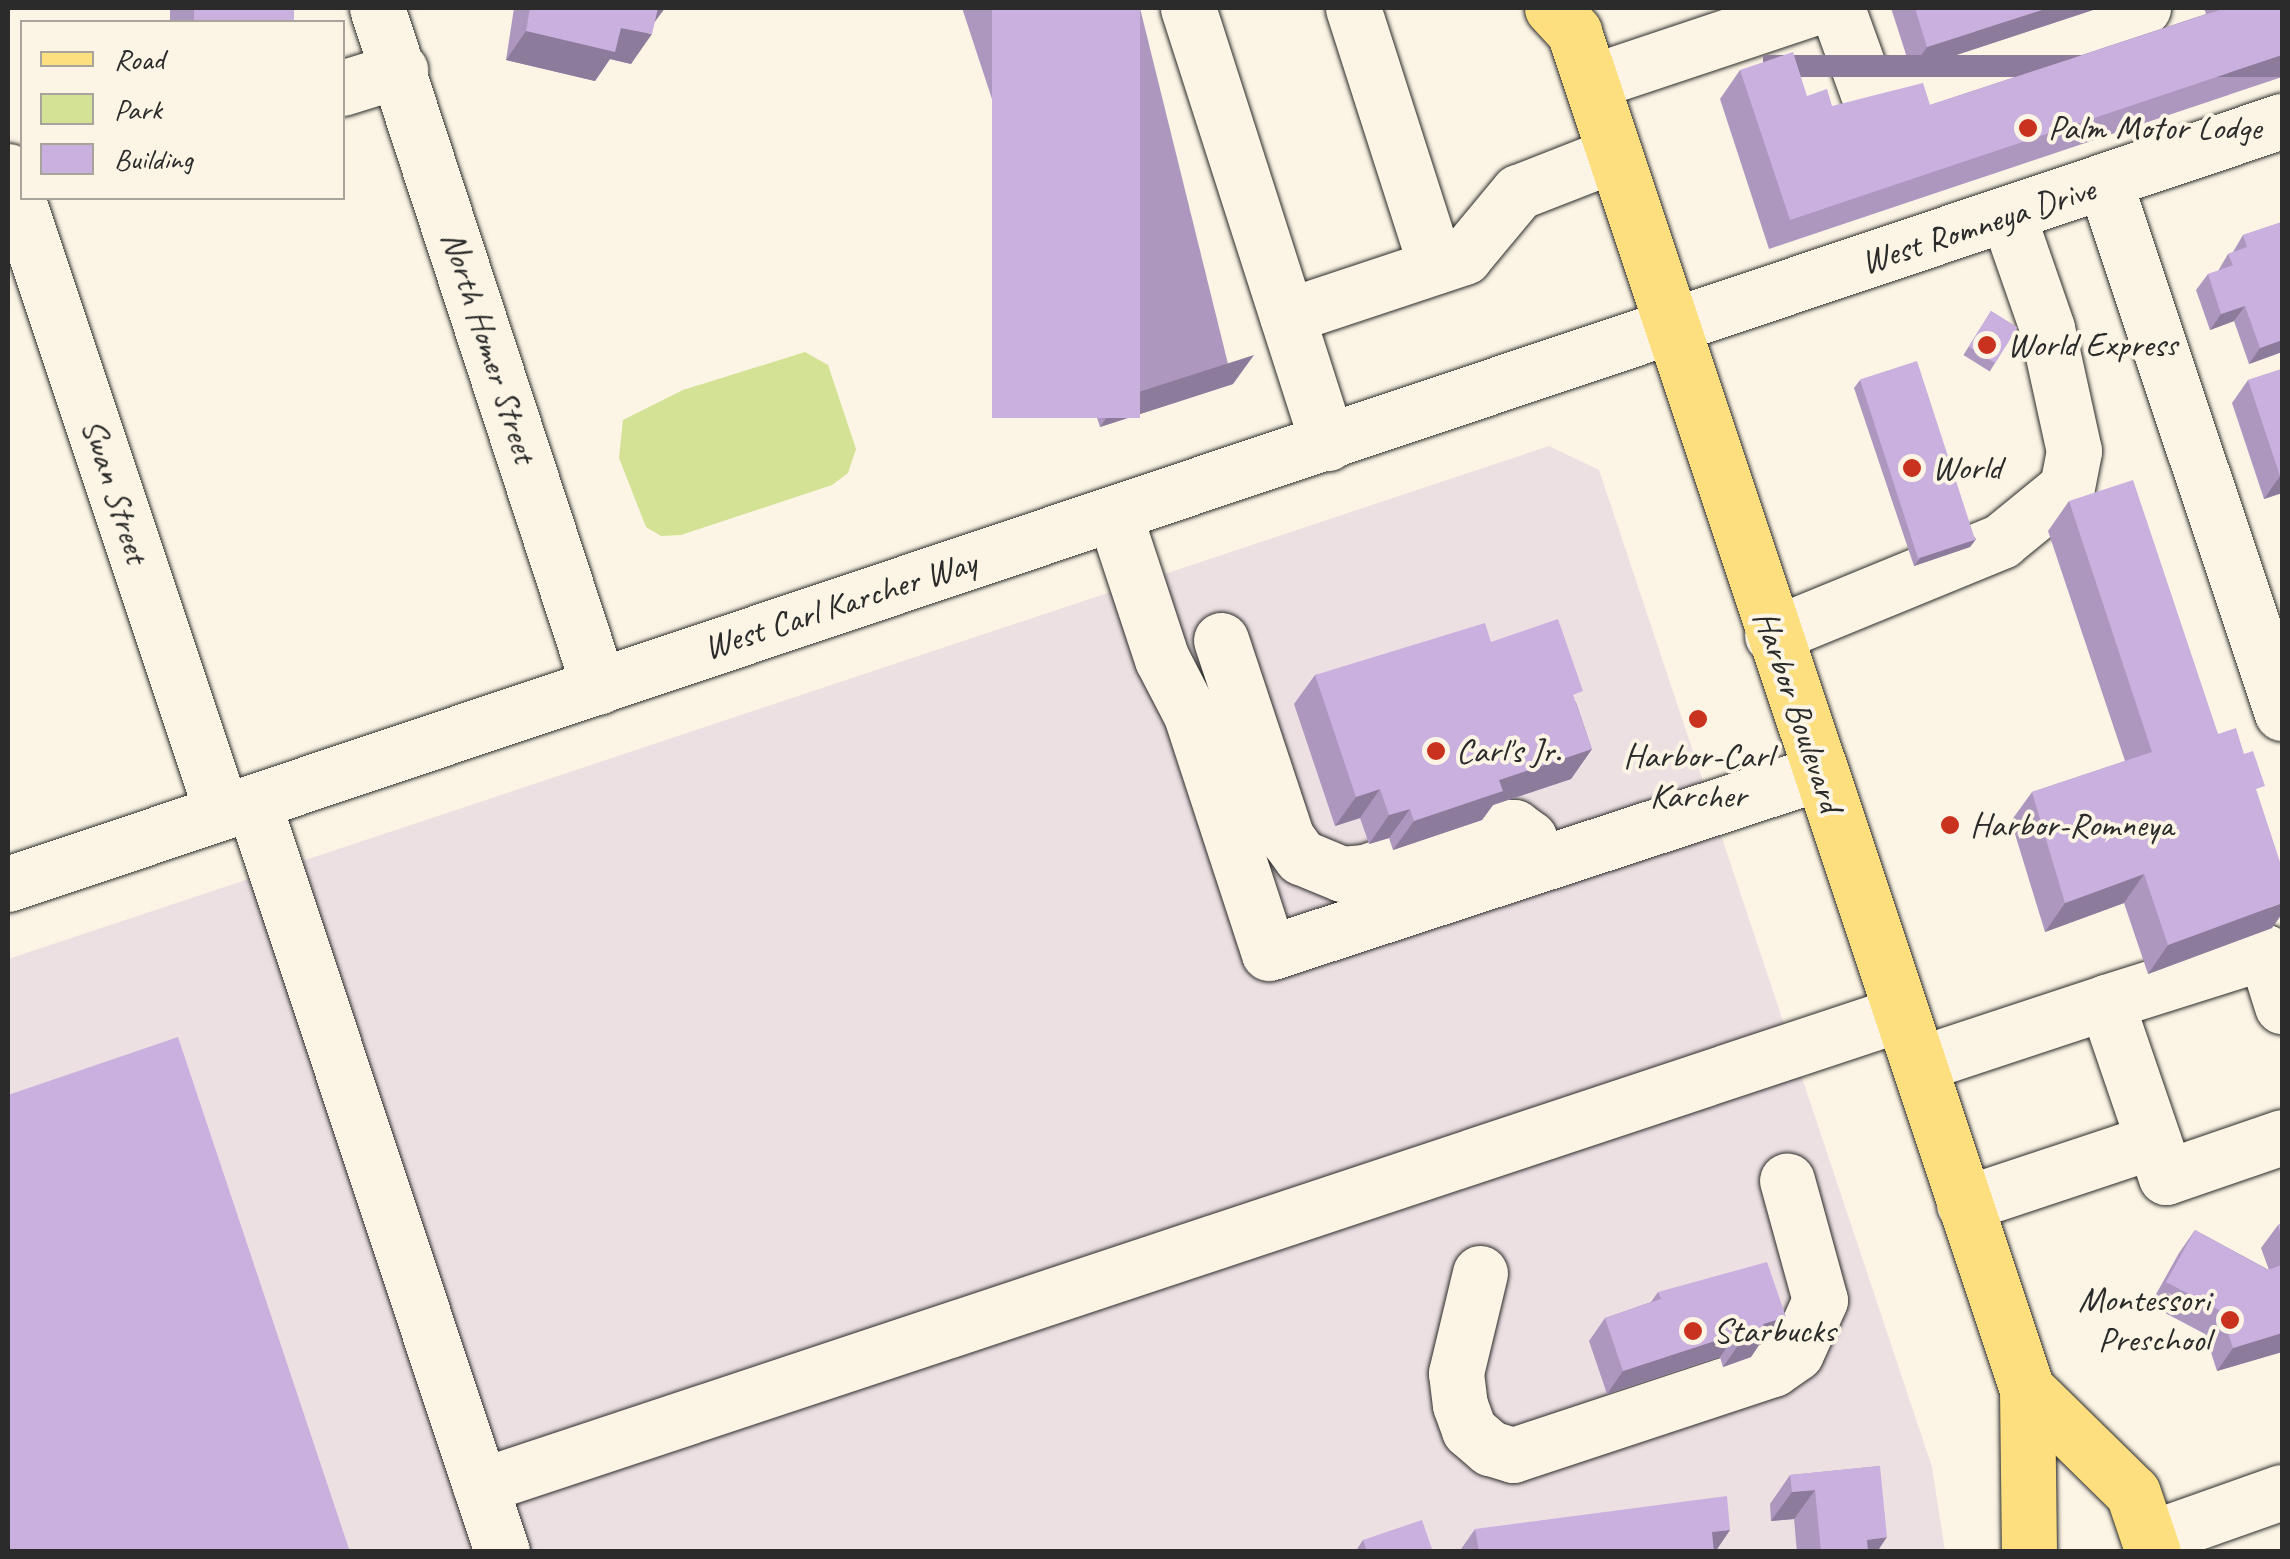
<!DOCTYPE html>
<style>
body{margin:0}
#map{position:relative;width:2290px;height:1559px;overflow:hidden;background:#fcf5e5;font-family:Caveat,sans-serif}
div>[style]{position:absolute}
.built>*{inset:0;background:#ede0e3}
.green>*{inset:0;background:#d3e295}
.roads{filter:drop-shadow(0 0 2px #2b2b2b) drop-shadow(0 0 2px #2b2b2b)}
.minor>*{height:55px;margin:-27.5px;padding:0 27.5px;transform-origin:27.5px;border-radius:27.5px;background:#fcf5e5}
.major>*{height:55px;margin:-27.5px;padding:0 27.5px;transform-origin:27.5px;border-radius:27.5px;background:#fedf80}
.wall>*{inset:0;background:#ae97bf;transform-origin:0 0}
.shaded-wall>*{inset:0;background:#8d7b9b;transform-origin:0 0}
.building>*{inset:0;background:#cab0de;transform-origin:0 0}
.dots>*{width:28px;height:28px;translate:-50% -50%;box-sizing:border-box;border:5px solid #fcf5e5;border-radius:50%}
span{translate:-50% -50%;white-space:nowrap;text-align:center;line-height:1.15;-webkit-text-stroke:8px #fcf5e5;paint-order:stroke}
.poi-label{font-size:35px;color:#2b2b2b}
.left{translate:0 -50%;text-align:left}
.right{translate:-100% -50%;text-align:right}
.street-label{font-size:35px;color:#2b2b2b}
.frame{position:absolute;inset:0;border:10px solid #2b2b2b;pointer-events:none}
.legend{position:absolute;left:20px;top:20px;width:325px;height:180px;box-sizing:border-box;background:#fcf5e5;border:2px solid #a8a49b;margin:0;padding:12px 18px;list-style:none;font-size:30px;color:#2b2b2b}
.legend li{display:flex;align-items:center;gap:20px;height:50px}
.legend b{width:50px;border:2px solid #a8a49b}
</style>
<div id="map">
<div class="built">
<i style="clip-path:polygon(1549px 446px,1599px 470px,1932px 1467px,1945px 1551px,8px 1551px,8px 959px)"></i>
</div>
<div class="green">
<i style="clip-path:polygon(805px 352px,828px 365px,856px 449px,848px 473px,832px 485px,681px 535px,661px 536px,646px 527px,619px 458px,623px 420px,683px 390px)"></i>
</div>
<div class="roads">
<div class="minor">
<i style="left:377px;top:8px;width:714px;rotate:71.89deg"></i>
<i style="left:1188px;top:8px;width:457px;rotate:72.2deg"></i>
<i style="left:1353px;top:8px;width:271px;rotate:72.2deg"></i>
<i style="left:1837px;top:8px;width:100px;rotate:70.1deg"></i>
<i style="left:1871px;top:102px;width:288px;rotate:-19.1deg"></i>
<i style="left:1591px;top:82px;width:233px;rotate:-18.5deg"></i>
<i style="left:342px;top:88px;width:61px;rotate:-17.2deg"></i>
<i style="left:8px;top:171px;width:676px;rotate:71.54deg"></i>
<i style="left:2105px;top:184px;width:558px;rotate:71.5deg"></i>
<i style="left:1287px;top:316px;width:187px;rotate:-18.4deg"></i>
<i style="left:1464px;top:257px;width:85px;rotate:-50.3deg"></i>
<i style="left:1518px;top:192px;width:104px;rotate:-21.4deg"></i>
<i style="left:1114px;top:514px;width:153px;rotate:71.7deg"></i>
<i style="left:1162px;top:659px;width:63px;rotate:62.6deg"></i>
<i style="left:1191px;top:715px;width:250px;rotate:71.9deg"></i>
<i style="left:1269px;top:953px;width:579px;rotate:-18.12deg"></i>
<i style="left:1772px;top:635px;width:248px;rotate:-22.3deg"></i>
<i style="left:2001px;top:541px;width:85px;rotate:-39.3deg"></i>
<i style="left:2067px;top:487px;width:37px;rotate:-79deg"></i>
<i style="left:2074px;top:451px;width:126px;rotate:-102.4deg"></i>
<i style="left:2047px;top:328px;width:119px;rotate:-109.2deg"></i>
<i style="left:1221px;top:640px;width:209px;rotate:71.6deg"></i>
<i style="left:1287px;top:838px;width:24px;rotate:54deg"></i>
<i style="left:1301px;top:857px;width:44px;rotate:22.5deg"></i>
<i style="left:1342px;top:874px;width:23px;rotate:-5deg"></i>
<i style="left:1365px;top:872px;width:136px;rotate:-19.4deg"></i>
<i style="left:1493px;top:827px;width:21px"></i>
<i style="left:1514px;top:827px;width:19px;rotate:36deg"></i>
<i style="left:1529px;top:838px;width:28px;rotate:72deg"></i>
<i style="left:253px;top:802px;width:790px;rotate:71.63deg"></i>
<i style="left:8px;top:884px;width:2399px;rotate:-18.55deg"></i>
<i style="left:2106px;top:1002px;width:167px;rotate:-17.5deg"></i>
<i style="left:2265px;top:952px;width:57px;rotate:72.5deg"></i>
<i style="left:1919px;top:1064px;width:197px;rotate:-18.3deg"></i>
<i style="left:2106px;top:1002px;width:185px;rotate:71.1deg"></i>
<i style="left:2166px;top:1177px;width:123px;rotate:-19deg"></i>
<i style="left:1964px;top:1204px;width:199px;rotate:-18.4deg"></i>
<i style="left:1480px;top:1273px;width:103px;rotate:103.5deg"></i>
<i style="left:1456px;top:1373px;width:32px;rotate:83deg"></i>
<i style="left:1460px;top:1405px;width:27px;rotate:70deg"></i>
<i style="left:1469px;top:1430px;width:28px;rotate:41deg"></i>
<i style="left:1490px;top:1448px;width:24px;rotate:17deg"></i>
<i style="left:1513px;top:1455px;width:274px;rotate:-18.3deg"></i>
<i style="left:1773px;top:1369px;width:28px;rotate:-35deg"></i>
<i style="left:1796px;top:1353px;width:58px;rotate:-65.6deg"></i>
<i style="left:1820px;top:1300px;width:124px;rotate:-105.4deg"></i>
<i style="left:480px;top:1486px;width:1496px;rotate:-18.39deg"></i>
<i style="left:2149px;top:1539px;width:141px;rotate:-19.5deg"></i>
</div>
<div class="major">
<i style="left:1552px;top:8px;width:33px;rotate:47deg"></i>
<i style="left:1574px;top:32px;width:1431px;rotate:71.54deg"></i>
<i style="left:2027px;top:1389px;width:163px;rotate:89.3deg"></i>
<i style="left:2027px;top:1389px;width:148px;rotate:44.5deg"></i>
<i style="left:2133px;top:1493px;width:62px;rotate:71.3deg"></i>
</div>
</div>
<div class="wall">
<i style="left:170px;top:8px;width:124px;height:15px"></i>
<i style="clip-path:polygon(514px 8px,665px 8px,655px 21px,631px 64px,610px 59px,595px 81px,506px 60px)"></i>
<i style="clip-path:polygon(962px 8px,1140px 8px,1233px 384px,1100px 427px)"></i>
<i style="clip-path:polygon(1891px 8px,2099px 8px,1911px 70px)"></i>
<i style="clip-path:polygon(2204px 8px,2282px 8px,2282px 77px,1769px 249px,1720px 99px,1740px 70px,1832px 106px,1930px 105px,2206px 14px)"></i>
<i style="clip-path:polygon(2282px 222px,2282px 352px,2249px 364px,2234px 321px,2210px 330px,2196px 290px,2208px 274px,2218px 271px,2228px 254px,2233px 252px,2243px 235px)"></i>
<i style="left:1991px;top:311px;width:31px;height:52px;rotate:32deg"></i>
<i style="clip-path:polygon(2282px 369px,2282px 493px,2264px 499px,2232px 403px,2248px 380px)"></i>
<i style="clip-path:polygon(1860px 380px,1976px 539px,1970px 547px,1914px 566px,1854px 388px)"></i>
<i style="clip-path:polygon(2069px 501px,2258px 796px,2272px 928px,2148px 974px,2124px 903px,2045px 932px,2011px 821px,2032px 792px,2125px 761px,2048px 531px)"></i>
<i style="clip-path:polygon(1491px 642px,1576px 702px,1592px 749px,1571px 779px,1493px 805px,1482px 820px,1393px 850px,1389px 838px,1369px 844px,1360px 818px,1335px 826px,1294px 704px,1315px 675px)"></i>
<i style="clip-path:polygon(2282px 1223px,2282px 1352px,2217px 1371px,2205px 1334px,2150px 1305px,2179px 1253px,2195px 1230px,2269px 1270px,2261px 1248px,2278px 1225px)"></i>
<i style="clip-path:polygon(1658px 1292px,1786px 1317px,1769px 1340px,1761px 1342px,1751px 1357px,1723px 1367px,1720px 1357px,1607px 1394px,1589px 1341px,1605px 1318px,1651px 1302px)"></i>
<i style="clip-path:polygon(1880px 1466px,1877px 1552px,1797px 1552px,1794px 1519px,1771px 1521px,1770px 1504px,1790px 1475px)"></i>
<i style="clip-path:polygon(1475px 1529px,1730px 1530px,1715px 1552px,1459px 1552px)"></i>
<i style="clip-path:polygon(1363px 1540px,1433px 1552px,1355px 1552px)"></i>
</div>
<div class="shaded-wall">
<i style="clip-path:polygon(652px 8px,665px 8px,651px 27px)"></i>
<i style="clip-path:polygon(2048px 8px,2099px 8px,1911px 70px,1927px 47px)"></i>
<i style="clip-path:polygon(621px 28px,652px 34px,631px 64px,610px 59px,595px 81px,506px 60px,526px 31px)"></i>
<i style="left:2282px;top:55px;width:22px;height:519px;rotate:90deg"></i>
<i style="clip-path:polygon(2245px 306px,2234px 321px,2210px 330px,2221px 314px)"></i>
<i style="clip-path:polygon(2282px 340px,2282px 352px,2249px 364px,2260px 348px)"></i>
<i style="clip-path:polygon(1254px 355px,1233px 384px,1100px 427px,1120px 398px)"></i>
<i style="clip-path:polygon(2282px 475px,2282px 493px,2264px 499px,2280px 476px)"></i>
<i style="clip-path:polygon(1976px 539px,1970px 547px,1914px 566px,1920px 558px)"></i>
<i style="clip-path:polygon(1592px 749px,1571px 779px,1493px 805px,1482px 820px,1393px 850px,1414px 821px,1499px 780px)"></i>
<i style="clip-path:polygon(1380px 789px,1360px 818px,1335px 826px,1356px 797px)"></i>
<i style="clip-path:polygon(1410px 809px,1389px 838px,1369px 844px,1389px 815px)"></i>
<i style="clip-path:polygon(2144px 874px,2124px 903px,2045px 932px,2065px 903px)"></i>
<i style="clip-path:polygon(2282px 903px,2282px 914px,2272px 928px,2148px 974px,2168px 945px)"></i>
<i style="clip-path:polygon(1786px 1317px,1769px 1340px,1761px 1342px,1751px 1357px,1723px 1367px,1739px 1344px,1763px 1324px)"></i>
<i style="clip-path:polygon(2282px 1333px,2282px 1352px,2217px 1371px,2233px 1348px)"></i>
<i style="clip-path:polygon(1736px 1334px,1720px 1357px,1607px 1394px,1623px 1371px)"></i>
<i style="clip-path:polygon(1815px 1490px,1794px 1519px,1771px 1521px,1792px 1492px)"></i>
<i style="clip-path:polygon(1730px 1530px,1715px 1552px,1698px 1552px,1712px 1532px)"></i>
<i style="clip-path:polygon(1887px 1537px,1877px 1552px,1859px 1552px,1867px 1540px)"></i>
</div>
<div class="building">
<i style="left:194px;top:8px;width:100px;height:15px"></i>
<i style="clip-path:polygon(530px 8px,658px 8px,652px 34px,621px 28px,615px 52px,526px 31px)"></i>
<i style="left:992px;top:8px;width:148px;height:410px"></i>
<i style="clip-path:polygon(1915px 8px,2048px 8px,1927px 47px)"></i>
<i style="clip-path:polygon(2226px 8px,2282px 8px,2282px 55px,1790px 220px,1740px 70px,1793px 52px,1807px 96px,1827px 89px,1832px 106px,1923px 83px,1930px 105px)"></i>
<i style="clip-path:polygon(2282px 222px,2282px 340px,2260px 348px,2245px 306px,2221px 314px,2208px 274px,2233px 265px,2228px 254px,2247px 247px,2243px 235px)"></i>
<i style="left:1991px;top:311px;width:31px;height:42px;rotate:32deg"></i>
<i style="left:1917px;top:361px;width:188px;height:60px;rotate:72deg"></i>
<i style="clip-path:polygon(2282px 369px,2282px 475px,2280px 476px,2248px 380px)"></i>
<i style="clip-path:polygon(2133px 480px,2218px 734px,2236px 728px,2244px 754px,2253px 751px,2265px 786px,2256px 789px,2282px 868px,2282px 903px,2168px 945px,2144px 874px,2065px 903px,2032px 792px,2152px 752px,2069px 501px)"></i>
<i style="clip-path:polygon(1558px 619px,1583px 691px,1573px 695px,1592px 749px,1499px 780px,1503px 791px,1414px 821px,1410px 809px,1389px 815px,1380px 789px,1356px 797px,1315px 675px,1485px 623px,1491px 642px)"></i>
<i style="clip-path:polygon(178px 1037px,350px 1552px,8px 1552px,8px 1095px)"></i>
<i style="clip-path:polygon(2282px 1223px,2282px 1240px,2278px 1225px)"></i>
<i style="clip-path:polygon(2195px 1230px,2268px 1270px,2282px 1265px,2282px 1333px,2233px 1348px,2221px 1311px,2166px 1282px)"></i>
<i style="clip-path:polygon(1767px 1262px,1786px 1317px,1763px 1324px,1767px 1334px,1739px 1344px,1736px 1334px,1623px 1371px,1605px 1318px,1661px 1299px,1658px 1292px)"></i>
<i style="clip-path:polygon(1880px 1466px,1887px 1537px,1867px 1540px,1868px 1552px,1821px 1552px,1815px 1490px,1792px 1492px,1790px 1475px)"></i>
<i style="clip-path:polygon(1727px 1496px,1730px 1530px,1712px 1532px,1714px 1552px,1479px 1552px,1475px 1529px)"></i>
<i style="clip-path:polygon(1422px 1520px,1433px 1552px,1367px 1552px,1363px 1540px)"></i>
</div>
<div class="dots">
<i style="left:2028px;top:128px;background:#c8321e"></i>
<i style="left:1987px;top:345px;background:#c8321e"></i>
<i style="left:1912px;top:468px;background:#c8321e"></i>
<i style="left:1698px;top:719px;background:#c8321e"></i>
<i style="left:1436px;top:751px;background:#c8321e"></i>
<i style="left:1950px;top:825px;background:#c8321e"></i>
<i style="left:2230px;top:1320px;background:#c8321e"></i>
<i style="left:1693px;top:1331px;background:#c8321e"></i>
</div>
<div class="poi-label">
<span class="left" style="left:2048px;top:128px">Palm Motor Lodge</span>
<span class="left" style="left:2007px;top:345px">World Express</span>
<span class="left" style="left:1932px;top:468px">World</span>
<span class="left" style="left:1456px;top:751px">Carl's Jr.</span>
<span style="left:1698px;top:776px">Harbor-Carl<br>Karcher</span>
<span class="left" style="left:1970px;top:825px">Harbor-Romneya</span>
<span class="right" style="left:2210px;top:1320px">Montessori<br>Preschool</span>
<span class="left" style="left:1713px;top:1331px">Starbucks</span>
</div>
<div class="street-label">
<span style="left:1978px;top:226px;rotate:-18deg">West Romneya Drive</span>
<span style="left:489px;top:347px;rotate:72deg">North Homer Street</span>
<span style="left:115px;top:491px;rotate:72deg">Swan Street</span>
<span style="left:840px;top:605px;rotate:-18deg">West Carl Karcher Way</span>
<span style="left:1798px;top:711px;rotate:71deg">Harbor Boulevard</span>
</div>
<div class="frame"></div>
<ul class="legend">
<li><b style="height:12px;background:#fedf80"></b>Road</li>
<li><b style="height:28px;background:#d3e295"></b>Park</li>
<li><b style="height:28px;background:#cab0de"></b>Building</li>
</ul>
</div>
